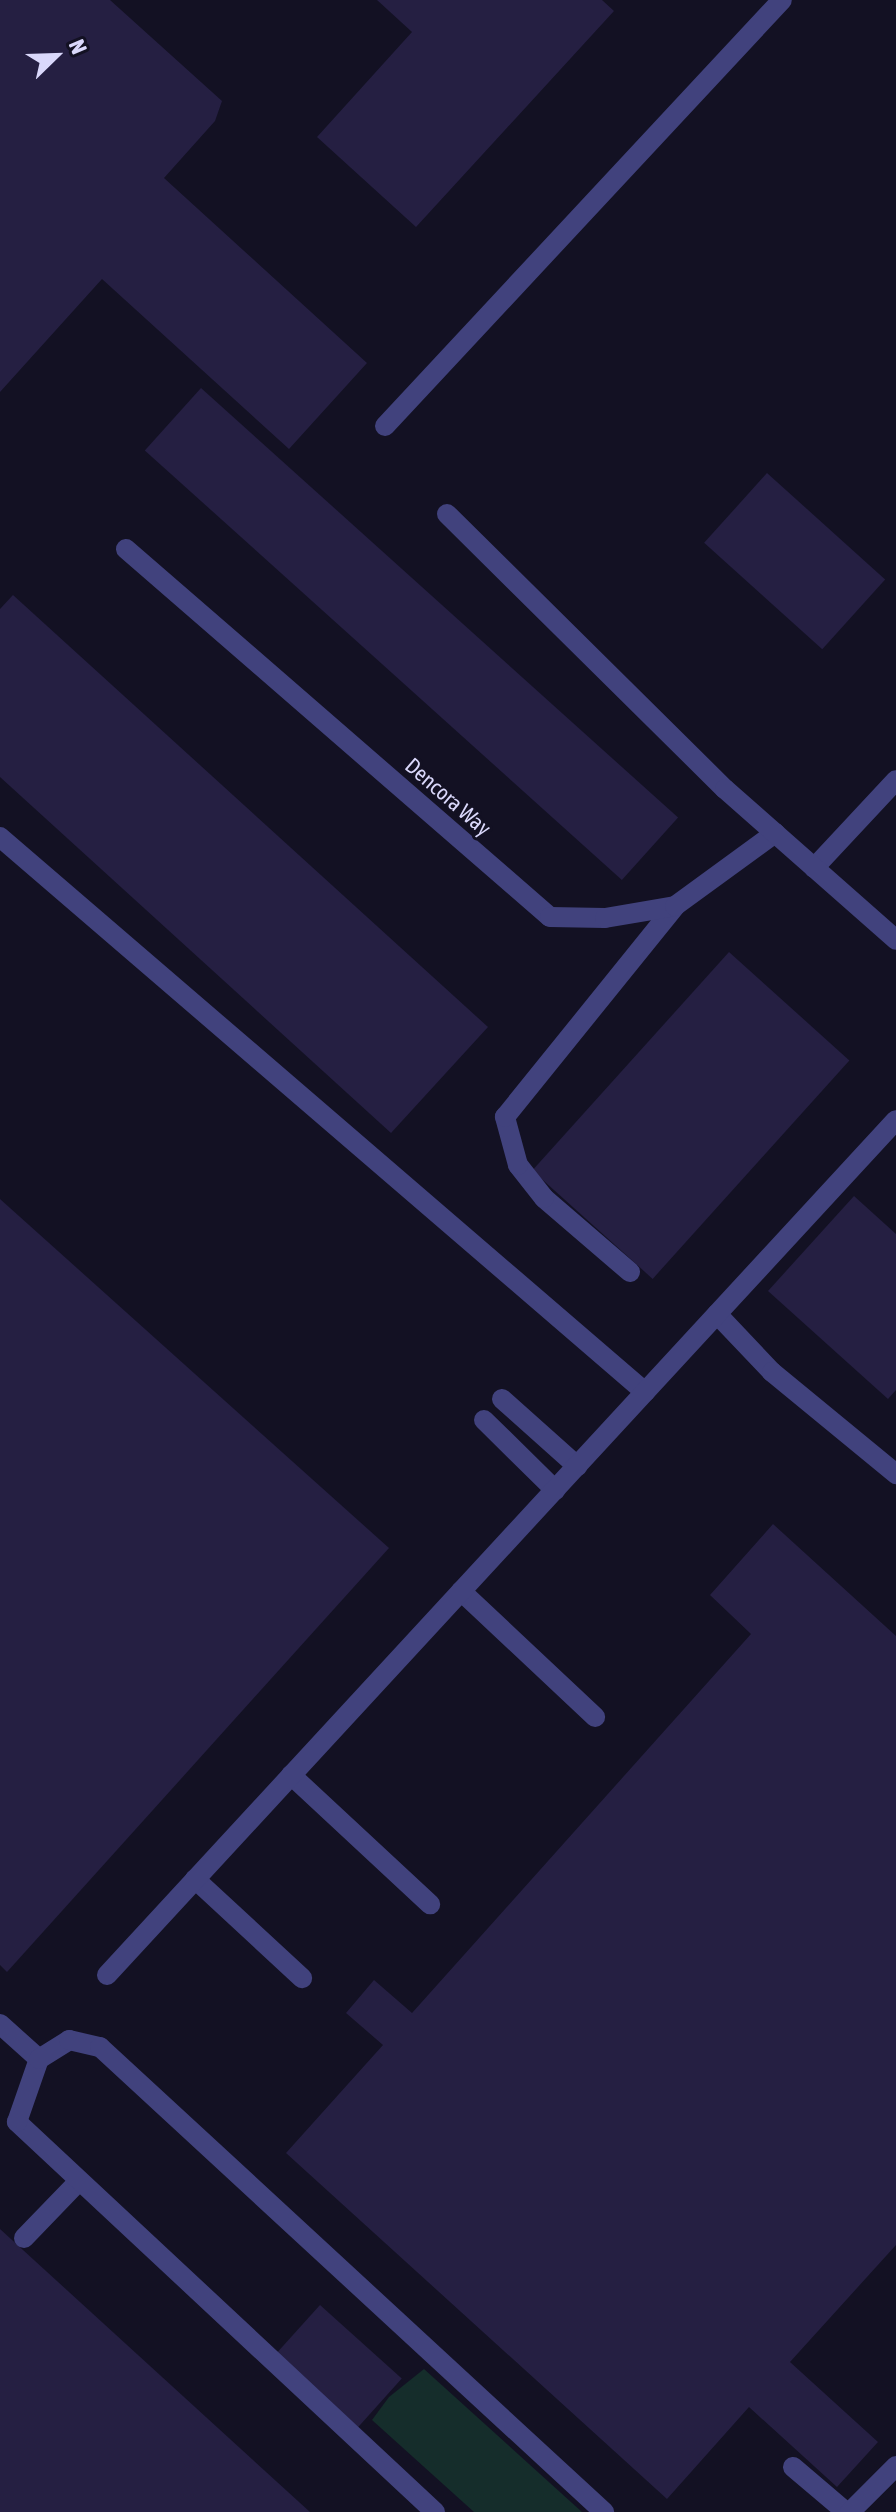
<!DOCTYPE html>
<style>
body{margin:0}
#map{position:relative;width:896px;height:2512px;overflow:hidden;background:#131123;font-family:"Asap Condensed",sans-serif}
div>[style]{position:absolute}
.green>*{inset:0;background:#152d2b}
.building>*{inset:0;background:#251f42;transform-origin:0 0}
.service>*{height:20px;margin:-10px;padding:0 10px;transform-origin:10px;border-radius:10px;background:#41427d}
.minor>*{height:20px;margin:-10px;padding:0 10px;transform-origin:10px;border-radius:10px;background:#41427d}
span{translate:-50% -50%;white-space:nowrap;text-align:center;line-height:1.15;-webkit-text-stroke:6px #131123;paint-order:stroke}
.street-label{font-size:22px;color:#dad8fb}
.north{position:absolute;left:16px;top:16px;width:80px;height:80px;-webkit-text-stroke:6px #131123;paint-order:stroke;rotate:67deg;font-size:22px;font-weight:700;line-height:32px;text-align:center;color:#dad8fb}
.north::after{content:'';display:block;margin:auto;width:28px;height:36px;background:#dad8fb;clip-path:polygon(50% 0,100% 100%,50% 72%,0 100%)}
</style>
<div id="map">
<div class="green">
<i style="clip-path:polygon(424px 2369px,582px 2512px,474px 2512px,372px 2420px,389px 2397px)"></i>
</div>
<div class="building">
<i style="clip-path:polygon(0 0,110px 0,222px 101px,215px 121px,164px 178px,367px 363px,289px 449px,102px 279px,0 392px)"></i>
<i style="clip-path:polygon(377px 0,602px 0,614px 11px,416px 227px,317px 137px,412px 32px)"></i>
<i style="left:201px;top:388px;width:642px;height:84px;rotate:42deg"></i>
<i style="left:767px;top:473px;width:159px;height:94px;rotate:42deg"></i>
<i style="clip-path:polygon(13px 595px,488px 1027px,391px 1133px,0 777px,0 609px)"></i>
<i style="left:729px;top:952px;width:162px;height:294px;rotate:42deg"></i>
<i style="clip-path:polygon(854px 1196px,896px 1234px,896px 1390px,888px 1399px,768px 1291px)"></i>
<i style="clip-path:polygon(0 1199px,389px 1548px,7px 1972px,0 1965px)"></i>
<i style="clip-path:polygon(773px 1524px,896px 1636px,896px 2245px,790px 2362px,878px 2442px,837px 2487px,749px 2407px,667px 2499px,286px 2153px,383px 2045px,346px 2013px,374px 1980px,412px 2013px,751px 1634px,710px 1595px)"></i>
<i style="clip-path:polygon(0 2229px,310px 2512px,0 2512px)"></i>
<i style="left:320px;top:2305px;width:110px;height:65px;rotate:42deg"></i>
</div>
<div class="service">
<i style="left:385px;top:426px;width:582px;rotate:-47.02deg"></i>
<i style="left:447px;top:514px;width:391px;rotate:44.7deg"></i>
<i style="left:0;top:837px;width:851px;rotate:40.71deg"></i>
<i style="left:814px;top:868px;width:120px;rotate:-47deg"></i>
<i style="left:630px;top:1272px;width:113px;rotate:-139.3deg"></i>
<i style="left:544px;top:1198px;width:42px;rotate:-128.2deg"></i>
<i style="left:518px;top:1165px;width:50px;rotate:-105.2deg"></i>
<i style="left:505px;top:1117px;width:271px;rotate:-51.1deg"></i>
<i style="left:717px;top:1314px;width:80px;rotate:46.5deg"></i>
<i style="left:772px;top:1372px;width:161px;rotate:39.4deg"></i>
<i style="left:502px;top:1399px;width:101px;rotate:41.8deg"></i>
<i style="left:484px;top:1420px;width:100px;rotate:44.6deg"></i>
<i style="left:461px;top:1591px;width:184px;rotate:43.2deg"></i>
<i style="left:291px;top:1775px;width:190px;rotate:42.9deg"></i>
<i style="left:195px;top:1879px;width:146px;rotate:42.8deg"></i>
<i style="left:0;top:2024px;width:52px;rotate:41.9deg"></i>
<i style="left:24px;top:2238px;width:79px;rotate:-46deg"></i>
<i style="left:793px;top:2467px;width:70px;rotate:40.3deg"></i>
<i style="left:435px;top:2512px;width:572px;rotate:-136.98deg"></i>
<i style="left:17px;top:2122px;width:67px;rotate:-70.8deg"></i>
<i style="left:39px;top:2059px;width:36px;rotate:-32deg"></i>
<i style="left:69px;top:2040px;width:32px;rotate:13deg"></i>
<i style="left:100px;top:2047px;width:686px;rotate:42.7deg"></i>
<i style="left:850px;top:2512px;width:65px;rotate:-45deg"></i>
</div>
<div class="minor">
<i style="left:126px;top:549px;width:561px;rotate:40.96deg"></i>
<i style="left:550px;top:917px;width:55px;rotate:1deg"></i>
<i style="left:605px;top:918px;width:71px;rotate:-9.7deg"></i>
<i style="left:675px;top:906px;width:124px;rotate:-36.1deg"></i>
<i style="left:725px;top:789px;width:228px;rotate:41.4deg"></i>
<i style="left:107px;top:1975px;width:1163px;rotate:-47.3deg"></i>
</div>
<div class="street-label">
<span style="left:448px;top:797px;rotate:41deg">Dencora Way</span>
</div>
<div class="north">N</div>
</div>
